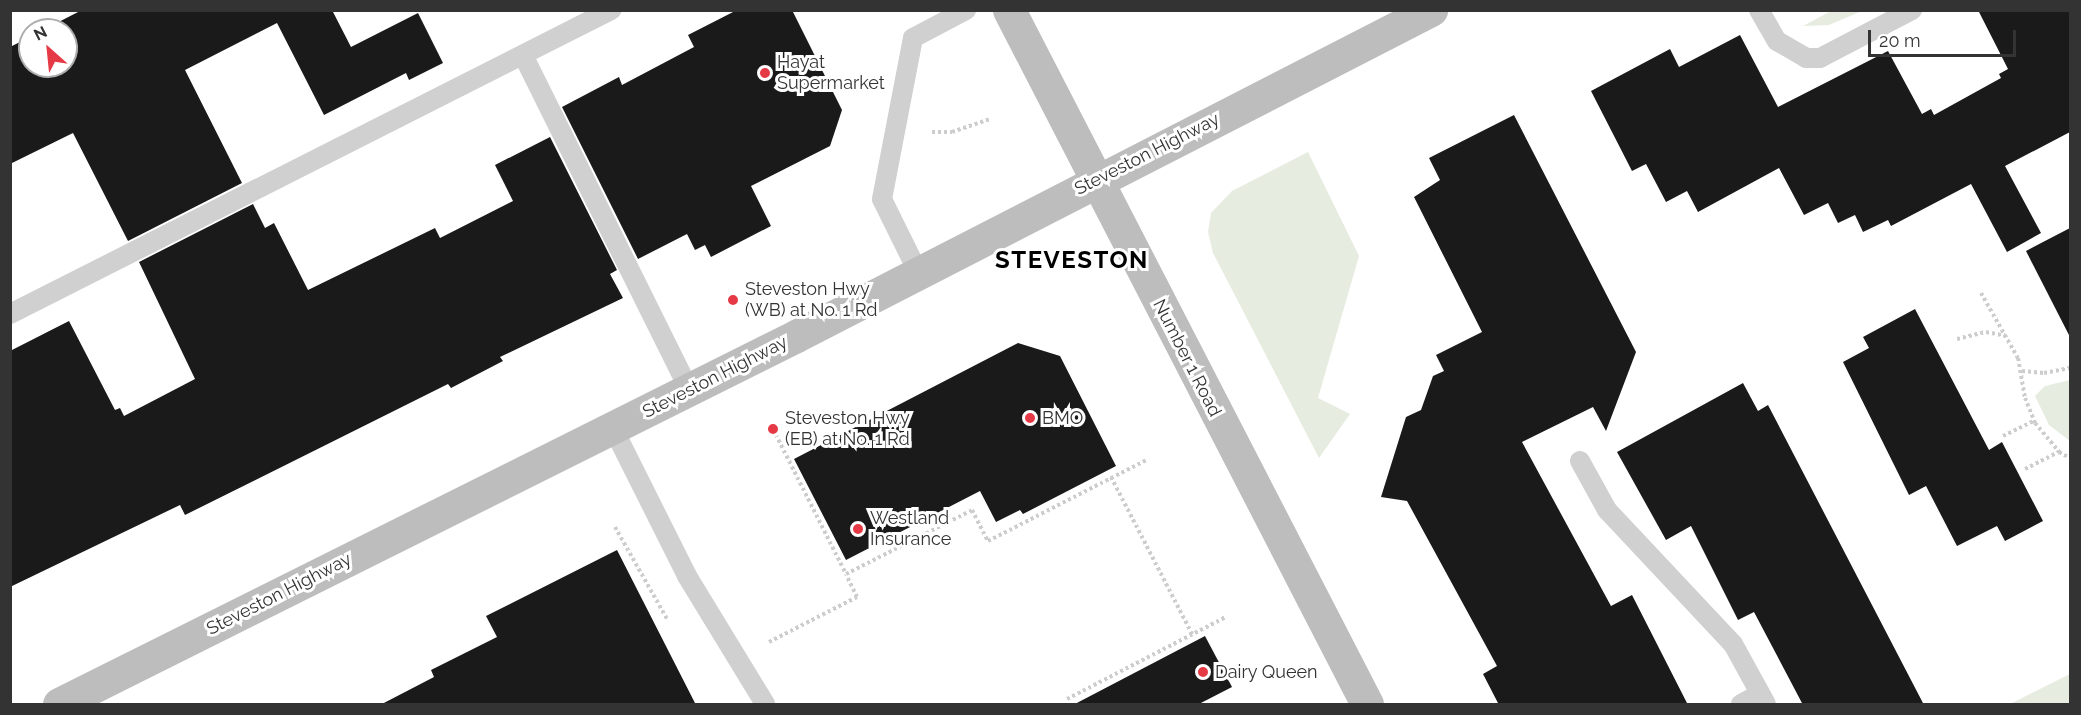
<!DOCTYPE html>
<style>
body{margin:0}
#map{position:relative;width:2081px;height:715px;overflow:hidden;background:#fff;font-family:Raleway,sans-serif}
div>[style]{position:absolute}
.green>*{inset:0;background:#e6ecdf}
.building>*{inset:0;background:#1a1a1a}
.path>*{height:4px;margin-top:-2px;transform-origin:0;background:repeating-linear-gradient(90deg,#cdcdcd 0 3px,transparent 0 6px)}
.lane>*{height:20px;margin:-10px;padding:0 10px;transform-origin:10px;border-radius:10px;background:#d0d0d0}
.secondary>*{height:33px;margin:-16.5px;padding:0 16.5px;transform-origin:16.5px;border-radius:16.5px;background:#bdbdbd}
.dots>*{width:16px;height:16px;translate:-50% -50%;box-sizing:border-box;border:3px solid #fff;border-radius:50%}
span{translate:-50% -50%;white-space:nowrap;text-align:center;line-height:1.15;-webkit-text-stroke:6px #fff;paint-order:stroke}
.poi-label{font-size:18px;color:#333}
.left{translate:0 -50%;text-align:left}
.street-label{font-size:18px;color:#333}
.district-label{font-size:24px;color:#000;font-weight:700;letter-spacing:1.5px}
.frame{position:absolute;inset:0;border:12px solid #333;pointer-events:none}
.north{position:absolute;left:18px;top:18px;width:60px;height:60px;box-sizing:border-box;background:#fff;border:2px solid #adadad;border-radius:50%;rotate:333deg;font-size:16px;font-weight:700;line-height:24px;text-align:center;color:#333}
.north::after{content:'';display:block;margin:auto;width:21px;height:27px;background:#e63946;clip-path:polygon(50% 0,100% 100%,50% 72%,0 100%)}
.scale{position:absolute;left:1868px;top:30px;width:148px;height:27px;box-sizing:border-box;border:3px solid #333;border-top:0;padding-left:8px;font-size:18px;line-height:21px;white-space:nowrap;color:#333;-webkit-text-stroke:4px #fff;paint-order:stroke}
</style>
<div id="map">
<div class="green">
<i style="clip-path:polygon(1831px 11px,1862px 11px,1829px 25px,1803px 26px)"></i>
<i style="clip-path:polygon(1308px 152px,1359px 256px,1318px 398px,1350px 414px,1319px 458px,1213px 253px,1208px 232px,1211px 213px,1232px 191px)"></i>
<i style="clip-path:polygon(2070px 380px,2070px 441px,2049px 425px,2035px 396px,2045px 386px)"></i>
<i style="clip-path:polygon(2070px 674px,2070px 704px,2010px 704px)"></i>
</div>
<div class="building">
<i style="clip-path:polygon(82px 10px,332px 10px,351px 47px,418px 13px,443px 63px,409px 80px,406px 73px,324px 115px,277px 23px,185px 70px,242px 183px,128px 241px,73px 133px,10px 164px,10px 47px,30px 37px,30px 66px,66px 66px,66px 30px,43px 30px)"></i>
<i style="clip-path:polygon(737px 10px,792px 10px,842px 110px,830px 146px,751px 186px,771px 226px,711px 257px,705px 245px,695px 250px,687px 234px,638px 259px,562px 107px,619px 77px,622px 85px,694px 47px,688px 35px)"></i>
<i style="clip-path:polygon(1978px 10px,2070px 10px,2070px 132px,2005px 166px,2041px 233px,2007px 252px,1971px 184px,1891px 226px,1888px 220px,1863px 232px,1855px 215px,1838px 223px,1828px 203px,1804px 215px,1779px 168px,1698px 212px,1687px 191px,1666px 202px,1646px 164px,1632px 171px,1591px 91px,1670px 49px,1679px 67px,1740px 35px,1778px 107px,1888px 51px,1922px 114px,1931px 109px,1934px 115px,2001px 78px,1999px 74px,2008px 69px)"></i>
<i style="clip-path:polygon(1514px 115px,1636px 352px,1606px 431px,1593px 407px,1522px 442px,1611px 606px,1632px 595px,1688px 705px,1499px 705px,1483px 674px,1497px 666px,1407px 501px,1381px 497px,1406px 417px,1421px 410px,1433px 376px,1444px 371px,1436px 355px,1482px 332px,1414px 197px,1440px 180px,1429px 158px)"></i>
<i style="clip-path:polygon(550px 137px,617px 270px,610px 274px,623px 298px,500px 357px,503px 361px,451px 388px,448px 384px,185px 515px,180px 505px,10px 587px,10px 351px,69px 321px,115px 410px,120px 408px,124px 416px,195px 379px,139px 262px,253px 204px,265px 228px,274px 223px,308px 290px,435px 228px,440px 238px,513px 201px,495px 165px)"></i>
<i style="clip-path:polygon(2070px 228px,2070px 337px,2026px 251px)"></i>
<i style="clip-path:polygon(1915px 309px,1989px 450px,2002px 442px,2043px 521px,2005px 541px,1997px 526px,1957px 546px,1926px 486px,1909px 495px,1843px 362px,1869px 348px,1863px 337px)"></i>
<i style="clip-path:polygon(1018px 343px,1060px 356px,1116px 466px,1023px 514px,1020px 510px,996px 522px,980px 491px,846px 560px,794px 459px)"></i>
<i style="clip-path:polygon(1743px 383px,1758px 411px,1768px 405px,1924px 705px,1803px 705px,1754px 612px,1738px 620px,1691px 526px,1666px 540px,1617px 452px)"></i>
<i style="clip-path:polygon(617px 550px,696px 705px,380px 705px,434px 677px,431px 670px,497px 637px,486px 616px)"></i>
<i style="clip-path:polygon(1205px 636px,1232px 687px,1197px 705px,1073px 705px)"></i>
</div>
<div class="path">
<i style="left:932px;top:132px;width:20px"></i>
<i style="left:952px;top:132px;width:39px;rotate:-19deg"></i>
<i style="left:1981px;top:293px;width:75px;rotate:60.4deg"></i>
<i style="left:2018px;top:358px;width:41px;rotate:80.1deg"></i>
<i style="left:2025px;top:398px;width:27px;rotate:68deg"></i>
<i style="left:2035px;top:423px;width:38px;rotate:50deg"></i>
<i style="left:2059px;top:452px;width:13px;rotate:29deg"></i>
<i style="left:1957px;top:339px;width:30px;rotate:-14deg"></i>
<i style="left:1986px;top:332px;width:20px;rotate:11deg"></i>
<i style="left:2022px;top:371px;width:22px;rotate:5deg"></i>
<i style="left:2044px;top:373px;width:26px;rotate:-11deg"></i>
<i style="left:773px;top:429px;width:162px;rotate:63.3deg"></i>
<i style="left:2003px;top:436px;width:34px;rotate:-26deg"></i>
<i style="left:2025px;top:469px;width:38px;rotate:-27deg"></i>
<i style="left:1111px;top:477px;width:177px;rotate:62.7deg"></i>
<i style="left:615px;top:527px;width:106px;rotate:60.5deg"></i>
<i style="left:769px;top:642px;width:99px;rotate:-27.1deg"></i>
<i style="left:857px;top:597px;width:25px;rotate:-116deg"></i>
<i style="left:846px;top:574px;width:141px;rotate:-26.9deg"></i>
<i style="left:972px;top:510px;width:35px;rotate:63deg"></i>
<i style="left:988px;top:541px;width:178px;rotate:-27.1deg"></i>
<i style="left:1067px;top:699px;width:179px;rotate:-27.3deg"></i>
</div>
<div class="lane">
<i style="left:1759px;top:10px;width:36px;rotate:60deg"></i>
<i style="left:1777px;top:41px;width:34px;rotate:30deg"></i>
<i style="left:1806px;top:58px;width:14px"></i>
<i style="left:1820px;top:58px;width:104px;rotate:-27.6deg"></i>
<i style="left:523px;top:55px;width:373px;rotate:63.6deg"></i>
<i style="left:918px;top:272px;width:81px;rotate:-116.3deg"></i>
<i style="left:882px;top:199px;width:164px;rotate:-79.1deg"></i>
<i style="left:913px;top:38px;width:60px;rotate:-27.8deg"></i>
<i style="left:10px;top:314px;width:674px;rotate:-26.83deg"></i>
<i style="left:613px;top:428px;width:165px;rotate:63.4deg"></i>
<i style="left:687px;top:576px;width:150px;rotate:58.6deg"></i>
<i style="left:1580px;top:461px;width:56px;rotate:61.1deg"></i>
<i style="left:1607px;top:510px;width:184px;rotate:46.8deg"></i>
<i style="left:1733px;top:644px;width:68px;rotate:61.2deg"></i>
<i style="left:1741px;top:704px;width:21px;rotate:-28deg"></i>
</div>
<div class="secondary">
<i style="left:1009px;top:10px;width:781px;rotate:62.71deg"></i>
<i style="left:59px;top:704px;width:824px;rotate:-26.53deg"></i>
<i style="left:796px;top:336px;width:714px;rotate:-27.18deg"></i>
</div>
<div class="dots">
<i style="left:765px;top:73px;background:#e63946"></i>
<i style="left:733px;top:300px;background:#e63946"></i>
<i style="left:1030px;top:418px;background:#e63946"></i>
<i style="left:773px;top:429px;background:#e63946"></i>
<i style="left:858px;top:529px;background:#e63946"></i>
<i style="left:1203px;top:672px;background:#e63946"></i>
</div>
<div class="poi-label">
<span class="left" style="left:777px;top:73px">Hayat<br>Supermarket</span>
<span class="left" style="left:745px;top:300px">Steveston Hwy<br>(WB) at No. 1 Rd</span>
<span class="left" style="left:1042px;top:418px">BMO</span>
<span class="left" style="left:785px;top:429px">Steveston Hwy<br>(EB) at No. 1 Rd</span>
<span class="left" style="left:870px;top:529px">Westland<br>Insurance</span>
<span class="left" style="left:1215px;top:672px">Dairy Queen</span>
</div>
<div class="street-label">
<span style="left:1147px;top:154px;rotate:-27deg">Steveston Highway</span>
<span style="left:1187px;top:358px;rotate:63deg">Number 1 Road</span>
<span style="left:715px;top:377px;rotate:-27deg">Steveston Highway</span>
<span style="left:279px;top:594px;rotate:-27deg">Steveston Highway</span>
</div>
<div class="district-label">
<span style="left:1072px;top:260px">STEVESTON</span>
</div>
<div class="frame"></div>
<div class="north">N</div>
<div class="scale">20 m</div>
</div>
